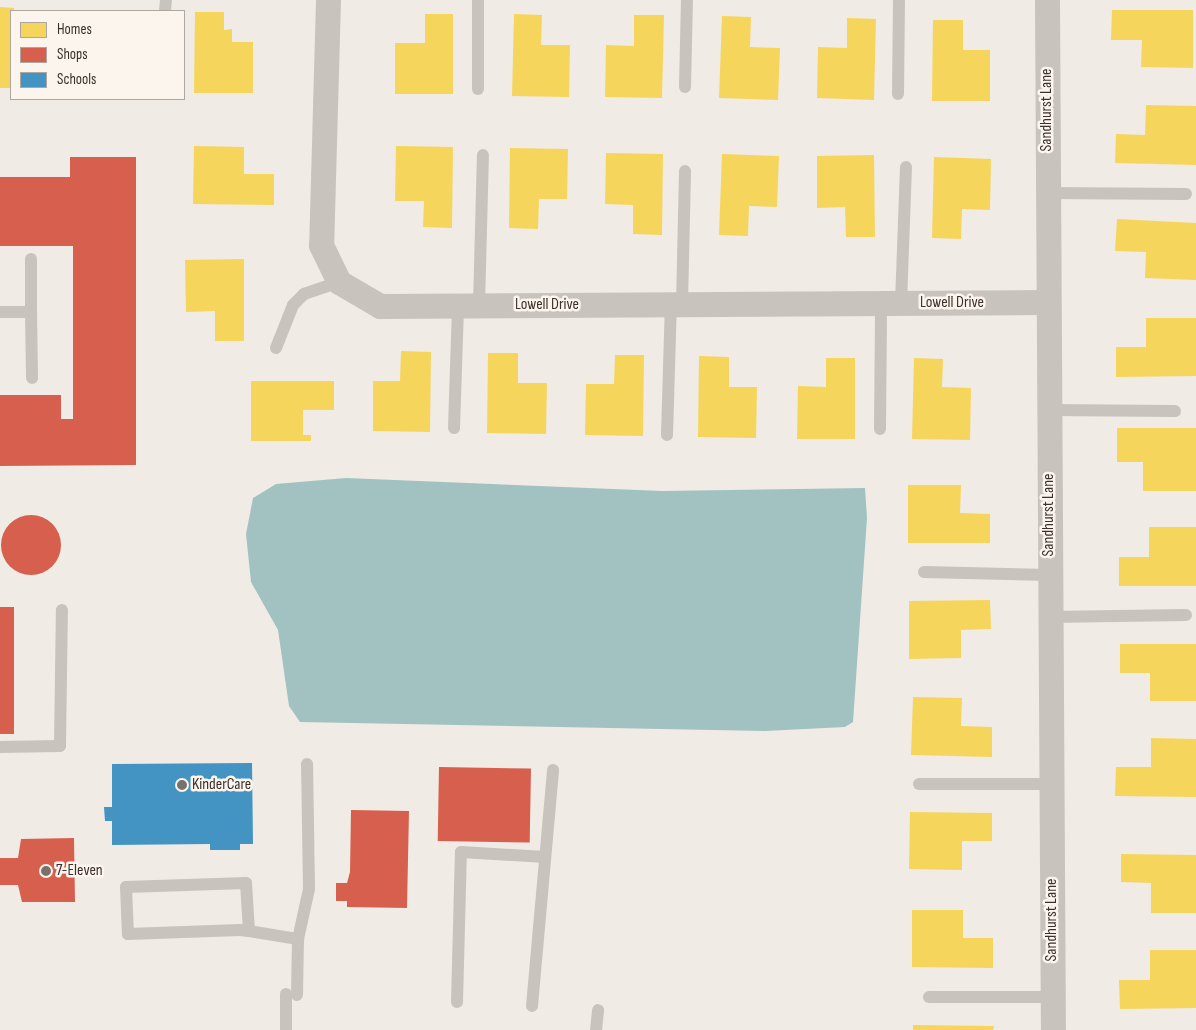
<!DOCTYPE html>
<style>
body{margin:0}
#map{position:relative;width:1196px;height:1030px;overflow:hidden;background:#f0ebe5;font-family:"Sofia Sans Condensed",sans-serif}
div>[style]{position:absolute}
.water>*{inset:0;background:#a1c2c1}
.homes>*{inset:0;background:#f6d55c}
.shops>*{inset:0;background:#d6604d;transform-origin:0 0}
.round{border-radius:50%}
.schools>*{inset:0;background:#4393c3}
.service>*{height:12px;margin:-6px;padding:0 6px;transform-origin:6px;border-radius:6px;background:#c9c3be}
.minor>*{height:25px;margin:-12.5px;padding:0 12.5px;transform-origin:12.5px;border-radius:12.5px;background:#c9c3be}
.dots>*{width:14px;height:14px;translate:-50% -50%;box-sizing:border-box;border:2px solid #fbf5ee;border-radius:50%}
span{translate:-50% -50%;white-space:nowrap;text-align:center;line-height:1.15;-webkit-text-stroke:5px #fbf5ee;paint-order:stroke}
.street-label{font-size:16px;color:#3b302b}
.poi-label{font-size:16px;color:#3b302b}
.left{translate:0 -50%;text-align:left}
.legend{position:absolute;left:10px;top:10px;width:175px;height:90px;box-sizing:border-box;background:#fbf5ee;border:1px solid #aea6a0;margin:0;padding:6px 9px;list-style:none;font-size:15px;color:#3b302b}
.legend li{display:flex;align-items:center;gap:10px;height:25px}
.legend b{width:25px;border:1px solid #aea6a0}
</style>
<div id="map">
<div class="water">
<i style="clip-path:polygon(346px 478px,662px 491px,865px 488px,867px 518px,853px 722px,845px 727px,765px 731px,300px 722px,289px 706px,278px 630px,251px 582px,246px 534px,253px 498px,276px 484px)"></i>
</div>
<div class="homes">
<i style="clip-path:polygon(0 7px,14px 8px,11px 88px,0 88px)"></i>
<i style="clip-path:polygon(1112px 10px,1193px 10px,1193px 68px,1141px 67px,1142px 40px,1111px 40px)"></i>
<i style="clip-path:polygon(195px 12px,224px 12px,224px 30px,232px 29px,232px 42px,253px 42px,253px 93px,194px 93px)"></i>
<i style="clip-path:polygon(425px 14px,453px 14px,453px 94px,395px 94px,395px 43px,425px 43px)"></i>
<i style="clip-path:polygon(514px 14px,542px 15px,541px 45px,570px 45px,569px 97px,512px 96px)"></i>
<i style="clip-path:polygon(634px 15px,664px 15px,662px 98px,605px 97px,606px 45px,634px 46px)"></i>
<i style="clip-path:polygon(722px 16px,751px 17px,750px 47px,780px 48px,778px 100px,719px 98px)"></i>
<i style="clip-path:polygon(847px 18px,876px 19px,874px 100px,817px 98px,818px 47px,847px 48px)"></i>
<i style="clip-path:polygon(933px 20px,963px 20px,963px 50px,990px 50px,990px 101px,932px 101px)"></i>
<i style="clip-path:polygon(1146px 105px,1196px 106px,1196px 165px,1115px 163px,1116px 134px,1145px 135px)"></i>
<i style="clip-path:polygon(194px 146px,244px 147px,244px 174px,274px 174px,274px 205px,193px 204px)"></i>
<i style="clip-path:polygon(396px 146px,453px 147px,452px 228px,423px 227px,424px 201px,395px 201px)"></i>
<i style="clip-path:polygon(510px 148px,568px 149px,567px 199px,539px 199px,538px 229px,509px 228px)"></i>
<i style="clip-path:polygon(606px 153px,663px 154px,662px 235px,633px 234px,633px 205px,605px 204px)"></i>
<i style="clip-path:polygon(722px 154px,779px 156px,777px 207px,749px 206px,748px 236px,719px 235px)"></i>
<i style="clip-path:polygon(874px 155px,875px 237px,846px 237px,845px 207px,817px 208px,817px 156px)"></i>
<i style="clip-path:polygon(934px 157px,991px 159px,990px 210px,962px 209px,961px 239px,932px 238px)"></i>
<i style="clip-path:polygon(1117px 219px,1196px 223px,1196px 280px,1145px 278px,1146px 252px,1115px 251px)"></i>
<i style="clip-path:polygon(244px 259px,244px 341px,215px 341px,215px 311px,186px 312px,185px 260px)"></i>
<i style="clip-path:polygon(1146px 318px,1196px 318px,1196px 376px,1116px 377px,1116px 347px,1146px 347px)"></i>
<i style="clip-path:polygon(401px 351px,431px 352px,430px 432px,373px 431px,373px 381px,400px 381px)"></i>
<i style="clip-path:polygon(488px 353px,518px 353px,518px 383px,547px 383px,546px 434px,487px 433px)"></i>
<i style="clip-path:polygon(615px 355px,644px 355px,643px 436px,585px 435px,586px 384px,614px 384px)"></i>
<i style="clip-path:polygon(699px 356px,729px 357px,729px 387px,757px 387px,756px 438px,698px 437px)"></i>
<i style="clip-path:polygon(826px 358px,855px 358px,855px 439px,797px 439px,798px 386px,826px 387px)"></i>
<i style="clip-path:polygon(914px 358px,943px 359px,942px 387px,971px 388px,970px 440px,912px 439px)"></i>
<i style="clip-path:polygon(251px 381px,334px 381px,334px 410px,303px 410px,303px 435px,311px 435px,311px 441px,251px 441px)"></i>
<i style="clip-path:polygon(1117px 428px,1196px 428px,1196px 491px,1143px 491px,1143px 462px,1117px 462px)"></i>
<i style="clip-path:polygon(908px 485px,961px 485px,960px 513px,990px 514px,990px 543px,908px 543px)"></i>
<i style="clip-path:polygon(1149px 527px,1196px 527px,1196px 586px,1119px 586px,1119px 557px,1149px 557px)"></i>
<i style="clip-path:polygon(990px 600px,991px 629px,961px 630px,961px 658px,909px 659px,909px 601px)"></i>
<i style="clip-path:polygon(1120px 644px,1196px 644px,1196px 701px,1150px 701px,1150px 673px,1120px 673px)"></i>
<i style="clip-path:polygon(913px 697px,962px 698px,961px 726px,992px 727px,992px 757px,911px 755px)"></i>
<i style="clip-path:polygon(1151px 738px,1196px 739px,1196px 797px,1115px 796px,1116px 767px,1151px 767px)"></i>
<i style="clip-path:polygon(910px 812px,992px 813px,992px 841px,962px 841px,962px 870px,909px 869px)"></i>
<i style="clip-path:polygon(1121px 854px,1196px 855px,1196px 913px,1151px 913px,1151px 883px,1121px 882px)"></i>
<i style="clip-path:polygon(912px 910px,963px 910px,963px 938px,993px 938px,993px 968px,912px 967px)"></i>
<i style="clip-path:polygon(1150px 950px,1196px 950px,1196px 1008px,1120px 1009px,1119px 980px,1150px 980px)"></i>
<i style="clip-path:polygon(913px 1025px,994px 1026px,993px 1030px,913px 1030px)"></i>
</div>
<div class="shops">
<i style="clip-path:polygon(70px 157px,136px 157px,136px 465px,0 466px,0 395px,61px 395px,61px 419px,73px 419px,73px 246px,0 246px,0 177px,70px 177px)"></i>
<i class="round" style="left:1px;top:515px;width:60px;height:60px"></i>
<i style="left:0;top:607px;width:14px;height:127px"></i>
<i style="left:439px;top:767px;width:92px;height:74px;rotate:1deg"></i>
<i style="clip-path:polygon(351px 810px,409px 811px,407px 908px,347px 907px,347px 901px,336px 901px,336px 883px,347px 883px,350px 872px)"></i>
<i style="clip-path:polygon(74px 838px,75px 902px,22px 902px,18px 885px,0 885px,0 858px,18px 858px,21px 839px)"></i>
</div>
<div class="schools">
<i style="clip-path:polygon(252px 763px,253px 844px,240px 844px,240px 850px,210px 850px,210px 844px,112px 845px,112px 821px,105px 821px,104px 807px,112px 807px,112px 764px)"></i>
</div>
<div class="service">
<i style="left:478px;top:0;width:89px;rotate:90deg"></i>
<i style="left:165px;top:11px;width:11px;rotate:-85deg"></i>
<i style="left:685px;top:87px;width:87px;rotate:-88.7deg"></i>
<i style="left:898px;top:94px;width:94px;rotate:-89.4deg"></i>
<i style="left:1047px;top:193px;width:139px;rotate:0.4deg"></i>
<i style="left:901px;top:303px;width:136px;rotate:-87.9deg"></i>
<i style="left:682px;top:304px;width:133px;rotate:-88.7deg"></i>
<i style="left:479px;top:305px;width:150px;rotate:-88.5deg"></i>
<i style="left:0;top:312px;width:31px"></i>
<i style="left:31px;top:312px;width:53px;rotate:-90deg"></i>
<i style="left:31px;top:312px;width:66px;rotate:89.1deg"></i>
<i style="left:276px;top:348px;width:46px;rotate:-68.4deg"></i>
<i style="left:293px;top:305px;width:16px;rotate:-45deg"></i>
<i style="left:304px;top:294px;width:37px;rotate:-19deg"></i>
<i style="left:1048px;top:410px;width:127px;rotate:0.5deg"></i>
<i style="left:454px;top:428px;width:122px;rotate:-88.1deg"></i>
<i style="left:880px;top:429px;width:126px;rotate:-89.5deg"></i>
<i style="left:667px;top:435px;width:131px;rotate:-88.3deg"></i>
<i style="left:924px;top:572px;width:125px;rotate:1.4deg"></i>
<i style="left:1049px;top:617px;width:137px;rotate:-0.8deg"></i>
<i style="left:0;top:747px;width:60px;rotate:-1deg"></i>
<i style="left:60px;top:746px;width:136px;rotate:-89.2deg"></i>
<i style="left:919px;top:784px;width:132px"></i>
<i style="left:249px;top:931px;width:48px;rotate:-93.6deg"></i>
<i style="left:246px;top:883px;width:120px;rotate:178.1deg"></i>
<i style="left:126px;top:887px;width:47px;rotate:87.6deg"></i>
<i style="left:128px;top:934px;width:112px;rotate:-2deg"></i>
<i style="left:240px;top:930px;width:9px;rotate:6deg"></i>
<i style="left:249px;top:931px;width:50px;rotate:9.3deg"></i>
<i style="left:286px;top:994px;width:36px;rotate:90deg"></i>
<i style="left:297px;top:995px;width:56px;rotate:-89deg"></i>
<i style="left:298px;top:939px;width:51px;rotate:-77.6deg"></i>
<i style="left:309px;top:889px;width:125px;rotate:-90.9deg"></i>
<i style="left:929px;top:997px;width:123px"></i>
<i style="left:457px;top:1002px;width:150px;rotate:-88.5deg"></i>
<i style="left:461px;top:852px;width:84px;rotate:3.4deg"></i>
<i style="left:532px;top:1006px;width:237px;rotate:-84.9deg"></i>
<i style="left:596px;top:1030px;width:20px;rotate:-84deg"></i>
</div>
<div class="minor">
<i style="left:328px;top:0;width:245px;rotate:91.6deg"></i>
<i style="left:321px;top:245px;width:41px;rotate:64.1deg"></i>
<i style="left:339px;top:282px;width:48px;rotate:30.3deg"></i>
<i style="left:380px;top:306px;width:667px;rotate:-0.34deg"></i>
<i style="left:1047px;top:0;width:1030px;rotate:89.67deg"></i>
</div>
<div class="dots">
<i style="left:182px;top:785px;background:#7a716c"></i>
<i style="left:46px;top:871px;background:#7a716c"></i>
</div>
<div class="street-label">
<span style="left:1047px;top:110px;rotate:-90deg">Sandhurst Lane</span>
<span style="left:952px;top:303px">Lowell Drive</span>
<span style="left:547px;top:305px">Lowell Drive</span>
<span style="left:1049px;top:515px;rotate:-90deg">Sandhurst Lane</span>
<span style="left:1052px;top:920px;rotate:-90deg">Sandhurst Lane</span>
</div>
<div class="poi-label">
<span class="left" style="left:192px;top:785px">KinderCare</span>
<span class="left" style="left:56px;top:871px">7-Eleven</span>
</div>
<ul class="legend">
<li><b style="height:14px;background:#f6d55c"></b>Homes</li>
<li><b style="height:14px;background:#d6604d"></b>Shops</li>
<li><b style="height:14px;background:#4393c3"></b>Schools</li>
</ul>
</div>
